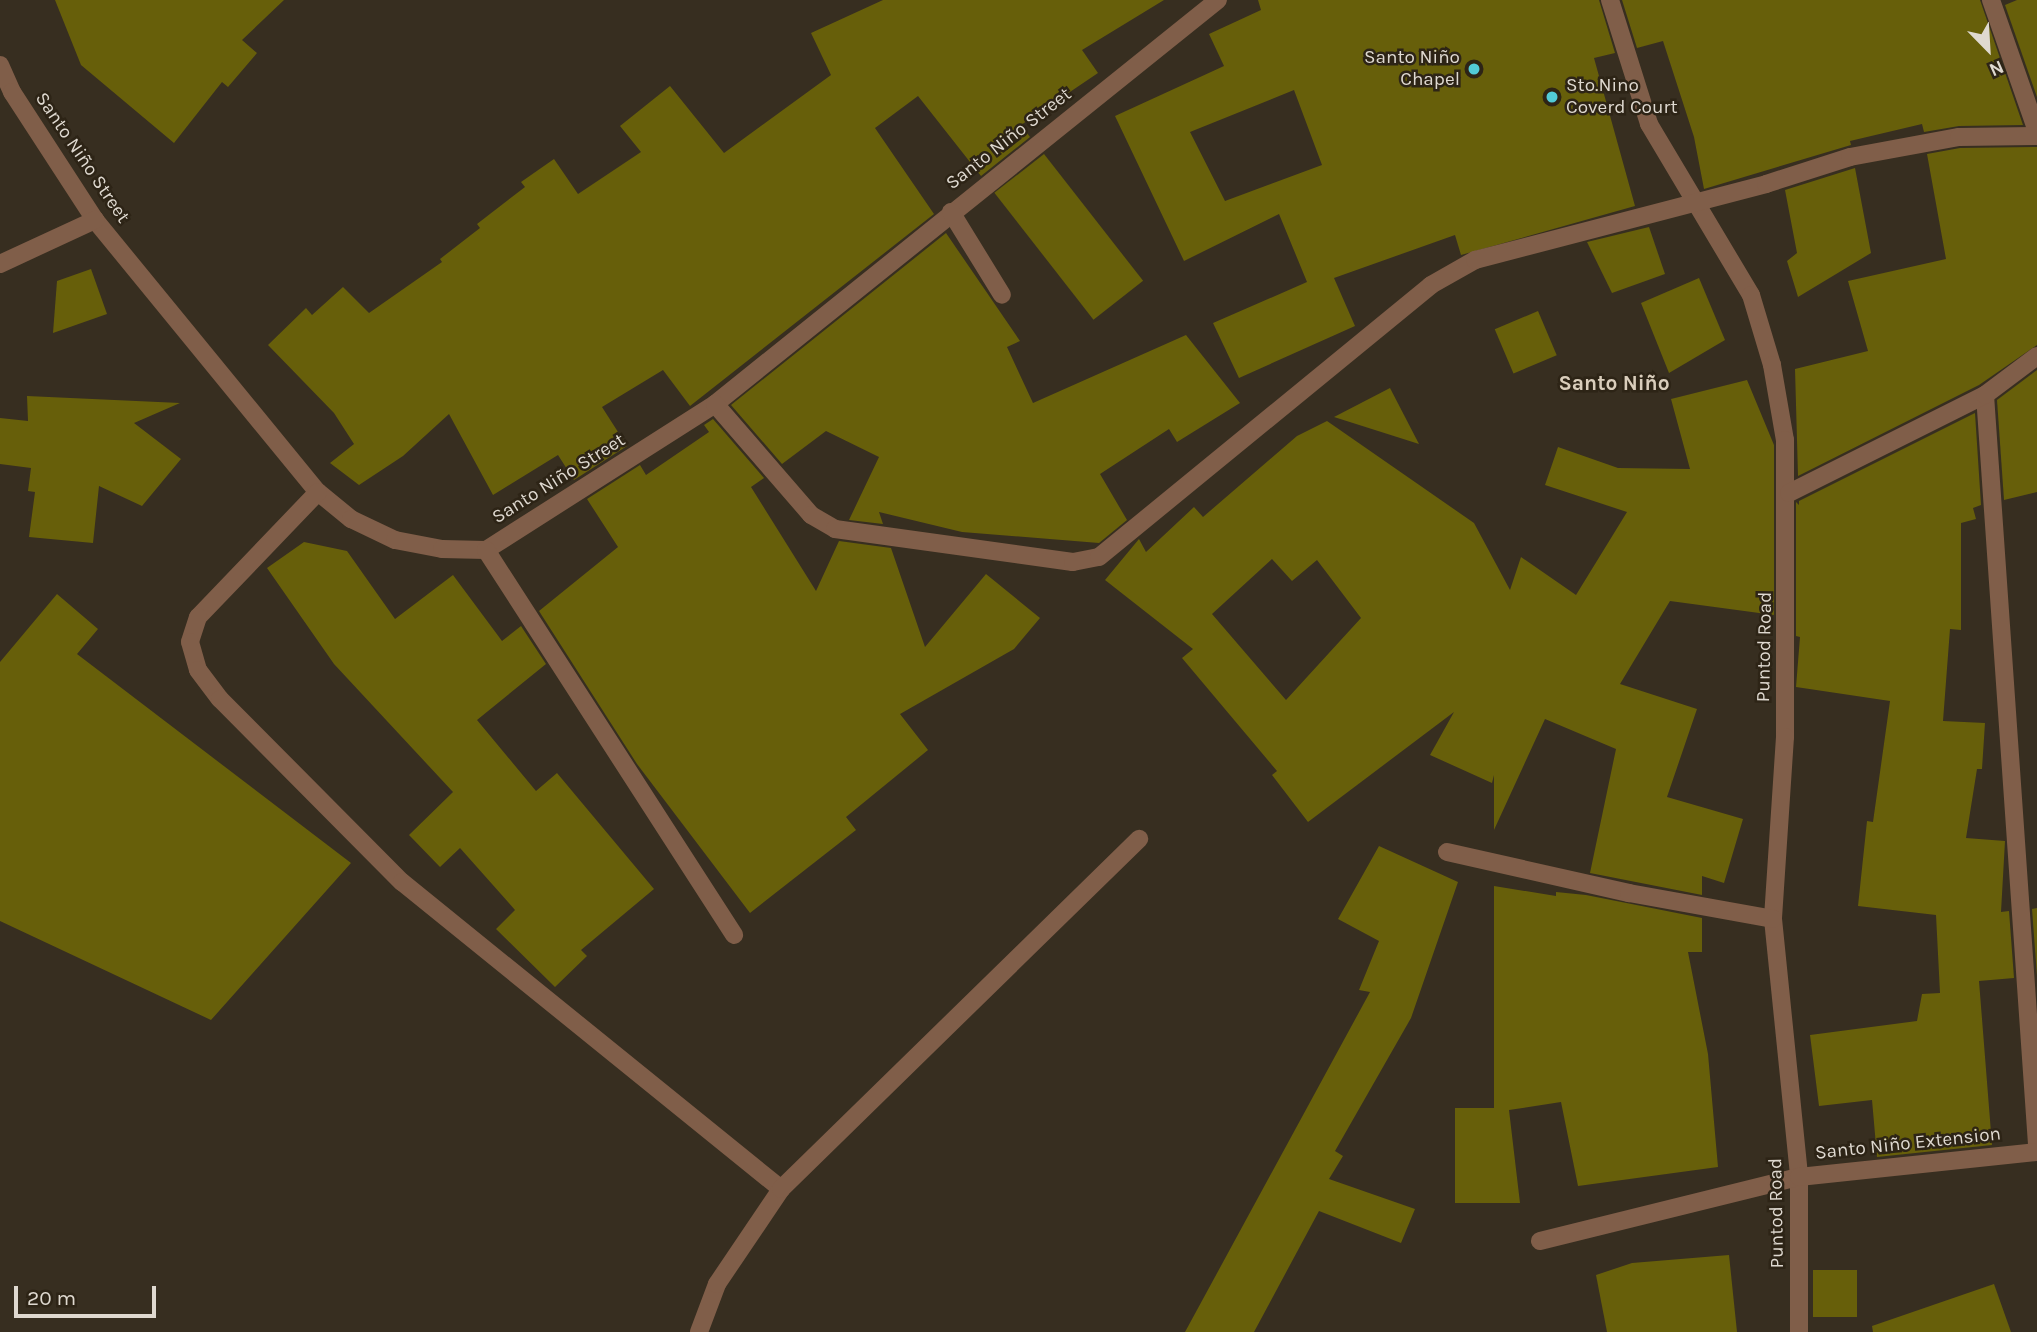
<!DOCTYPE html>
<meta charset="utf-8">
<style>
body{margin:0}
#map{position:relative;width:2037px;height:1332px;overflow:hidden;background:#372e20;font-family:Karla,sans-serif}
div>[style]{position:absolute}
.building>*{inset:0;background:#675f0a;transform-origin:0 0}
.street>*{height:18px;margin:-9px;padding:0 9px;transform-origin:9px;border-radius:9px;background:#805e49}
.dots>*{width:19px;height:19px;translate:-50% -50%;box-sizing:border-box;border:4px solid #2d2416;border-radius:50%}
span{translate:-50% -50%;white-space:nowrap;text-align:center;line-height:1.15;-webkit-text-stroke:5px #2d2416;paint-order:stroke}
.poi-label{font-size:19px;color:#dfd9d0}
.right{translate:-100% -50%;text-align:right}
.left{translate:0 -50%;text-align:left}
.street-label{font-size:19px;color:#dfd9d0}
.neighbourhood-label{font-size:21px;color:#d9cdbb;font-weight:700}
.north{position:absolute;left:1953px;top:14px;width:70px;height:70px;-webkit-text-stroke:5px #2d2416;paint-order:stroke;rotate:156deg;font-size:19px;font-weight:700;line-height:28px;text-align:center;color:#dfd9d0}
.north::after{content:'';display:block;margin:auto;width:24px;height:32px;background:#dfd9d0;clip-path:polygon(50% 0,100% 100%,50% 72%,0 100%)}
.scale{position:absolute;left:14px;top:1286px;width:142px;height:32px;box-sizing:border-box;border:4px solid #dfd9d0;border-top:0;padding-left:9px;font-size:21px;line-height:24px;white-space:nowrap;color:#dfd9d0;-webkit-text-stroke:5px #2d2416;paint-order:stroke}
</style>
<div id="map">
<div class="building">
<i style="clip-path:polygon(55px 0,284px 0,242px 40px,257px 53px,228px 87px,222px 82px,174px 143px,81px 65px)"></i>
<i style="clip-path:polygon(883px 0,1164px 0,1082px 50px,1098px 73px,1021px 125px,1030px 137px,981px 176px,918px 96px,875px 128px,934px 214px,690px 406px,663px 370px,602px 407px,627px 446px,574px 480px,558px 455px,493px 495px,449px 414px,403px 456px,359px 485px,330px 463px,354px 444px,334px 413px,268px 345px,306px 308px,312px 315px,343px 287px,369px 313px,442px 262px,440px 259px,480px 228px,477px 224px,525px 187px,521px 182px,554px 159px,578px 194px,641px 152px,620px 126px,670px 86px,724px 153px,831px 75px,811px 33px)"></i>
<i style="clip-path:polygon(evenodd,1258px 0,1599px 0,1615px 53px,1594px 58px,1635px 206px,1461px 255px,1455px 235px,1334px 278px,1355px 326px,1239px 378px,1213px 323px,1307px 282px,1279px 214px,1184px 261px,1115px 116px,1224px 66px,1209px 34px,1261px 10px,1258px 0,1294px 90px,1322px 165px,1225px 201px,1190px 132px,1294px 90px)"></i>
<i style="clip-path:polygon(1622px 0,1980px 0,2023px 125px,1959px 126px,1924px 132px,1922px 124px,1850px 141px,1851px 145px,1704px 189px,1694px 137px,1663px 41px,1637px 48px)"></i>
<i style="clip-path:polygon(2017px 0,2037px 0,2037px 97px,2005px 5px)"></i>
<i style="clip-path:polygon(2037px 147px,2037px 345px,1979px 385px,1798px 476px,1795px 369px,1868px 351px,1848px 281px,1946px 259px,1927px 154px,1960px 148px)"></i>
<i style="left:1044px;top:154px;width:161px;height:63px;rotate:52deg"></i>
<i style="clip-path:polygon(1855px 168px,1871px 253px,1798px 297px,1787px 261px,1797px 253px,1785px 190px)"></i>
<i style="clip-path:polygon(1649px 227px,1665px 274px,1612px 293px,1587px 242px)"></i>
<i style="clip-path:polygon(946px 233px,1020px 341px,1007px 347px,1033px 403px,1186px 335px,1240px 403px,1177px 442px,1169px 429px,1100px 474px,1127px 520px,1099px 543px,962px 532px,879px 512px,883px 524px,849px 520px,879px 457px,826px 431px,782px 464px,731px 405px)"></i>
<i style="clip-path:polygon(91px 269px,107px 314px,53px 333px,57px 281px)"></i>
<i style="clip-path:polygon(1699px 278px,1725px 340px,1669px 373px,1641px 303px)"></i>
<i style="left:1538px;top:311px;width:48px;height:47px;rotate:67deg"></i>
<i style="clip-path:polygon(2037px 370px,2037px 492px,2004px 500px,1997px 400px)"></i>
<i style="clip-path:polygon(evenodd,1747px 380px,1774px 445px,1774px 615px,1670px 601px,1620px 684px,1697px 709px,1667px 797px,1743px 819px,1724px 883px,1702px 876px,1702px 895px,1590px 873px,1616px 749px,1545px 719px,1494px 830px,1494px 775px,1492px 783px,1430px 755px,1454px 712px,1308px 822px,1272px 775px,1277px 771px,1182px 658px,1193px 649px,1105px 580px,1139px 539px,1146px 552px,1194px 507px,1203px 517px,1297px 436px,1327px 421px,1474px 523px,1510px 590px,1521px 557px,1576px 595px,1627px 512px,1545px 485px,1558px 447px,1618px 468px,1690px 469px,1671px 399px,1747px 380px,1272px 559px,1292px 581px,1317px 560px,1361px 618px,1286px 700px,1212px 614px,1272px 559px)"></i>
<i style="clip-path:polygon(1390px 388px,1419px 444px,1334px 417px)"></i>
<i style="clip-path:polygon(27px 396px,180px 403px,134px 423px,181px 459px,142px 506px,99px 486px,93px 543px,29px 537px,35px 492px,28px 491px,31px 468px,0 464px,0 418px,28px 421px)"></i>
<i style="clip-path:polygon(1975px 413px,1981px 505px,1973px 508px,1976px 519px,1961px 523px,1961px 630px,1950px 629px,1943px 721px,1985px 723px,1982px 769px,1977px 769px,1966px 838px,2005px 841px,2001px 912px,2009px 911px,2014px 978px,1979px 981px,1992px 1145px,1877px 1157px,1872px 1100px,1819px 1106px,1810px 1035px,1917px 1021px,1922px 994px,1940px 993px,1936px 915px,1858px 906px,1867px 821px,1873px 822px,1890px 701px,1796px 687px,1800px 637px,1796px 636px,1796px 502px,1799px 505px,1799px 501px)"></i>
<i style="clip-path:polygon(713px 419px,764px 478px,751px 487px,816px 591px,839px 541px,891px 548px,925px 647px,986px 574px,1040px 618px,1014px 649px,900px 714px,928px 750px,846px 817px,856px 830px,750px 913px,637px 764px,539px 611px,618px 547px,587px 499px,640px 465px,646px 475px,709px 432px,704px 425px)"></i>
<i style="clip-path:polygon(304px 542px,347px 551px,395px 619px,453px 575px,502px 641px,521px 626px,546px 664px,477px 720px,536px 791px,557px 773px,654px 889px,581px 950px,587px 956px,555px 987px,496px 929px,515px 910px,460px 848px,440px 867px,409px 835px,453px 792px,334px 664px,267px 568px)"></i>
<i style="clip-path:polygon(57px 594px,98px 629px,77px 654px,351px 863px,211px 1020px,0 921px,0 662px)"></i>
<i style="clip-path:polygon(1379px 846px,1458px 882px,1411px 1018px,1335px 1151px,1343px 1156px,1329px 1179px,1415px 1209px,1401px 1243px,1319px 1211px,1254px 1332px,1185px 1332px,1370px 992px,1359px 990px,1379px 941px,1338px 919px)"></i>
<i style="clip-path:polygon(1494px 886px,1556px 896px,1556px 892px,1586px 895px,1702px 918px,1702px 952px,1688px 952px,1708px 1054px,1718px 1167px,1578px 1186px,1561px 1102px,1509px 1110px,1520px 1203px,1455px 1203px,1455px 1108px,1494px 1108px)"></i>
<i style="clip-path:polygon(2037px 908px,2037px 976px,2032px 909px)"></i>
<i style="clip-path:polygon(1729px 1255px,1737px 1332px,1607px 1332px,1596px 1275px,1632px 1263px)"></i>
<i style="left:1813px;top:1270px;width:44px;height:47px"></i>
<i style="clip-path:polygon(1994px 1284px,2011px 1332px,1873px 1332px,1872px 1326px)"></i>
</div>
<div class="street">
<i style="left:1610px;top:0;width:130px;rotate:72.5deg"></i>
<i style="left:1649px;top:124px;width:199px;rotate:59.2deg"></i>
<i style="left:1751px;top:295px;width:73px;rotate:73.3deg"></i>
<i style="left:1772px;top:365px;width:76px;rotate:80.2deg"></i>
<i style="left:1785px;top:440px;width:297px;rotate:90deg"></i>
<i style="left:1785px;top:737px;width:182px;rotate:93.8deg"></i>
<i style="left:1773px;top:919px;width:259px;rotate:84.2deg"></i>
<i style="left:1799px;top:1177px;width:155px;rotate:90deg"></i>
<i style="left:1991px;top:0;width:139px;rotate:70.7deg"></i>
<i style="left:0;top:65px;width:30px;rotate:66deg"></i>
<i style="left:12px;top:92px;width:153px;rotate:57deg"></i>
<i style="left:95px;top:220px;width:352px;rotate:50.7deg"></i>
<i style="left:318px;top:492px;width:43px;rotate:39.3deg"></i>
<i style="left:351px;top:519px;width:49px;rotate:25.5deg"></i>
<i style="left:395px;top:540px;width:48px;rotate:10.8deg"></i>
<i style="left:442px;top:549px;width:44px;rotate:1.3deg"></i>
<i style="left:486px;top:550px;width:272px;rotate:-32.5deg"></i>
<i style="left:715px;top:404px;width:645px;rotate:-38.77deg"></i>
<i style="left:951px;top:212px;width:97px;rotate:58.4deg"></i>
<i style="left:0;top:264px;width:105px;rotate:-24.9deg"></i>
<i style="left:1985px;top:395px;width:752px;rotate:86.03deg"></i>
<i style="left:715px;top:404px;width:147px;rotate:49.1deg"></i>
<i style="left:811px;top:515px;width:28px;rotate:30deg"></i>
<i style="left:835px;top:529px;width:240px;rotate:7.9deg"></i>
<i style="left:1073px;top:562px;width:26px;rotate:-11deg"></i>
<i style="left:1099px;top:557px;width:429px;rotate:-39.3deg"></i>
<i style="left:1431px;top:285px;width:51px;rotate:-29.6deg"></i>
<i style="left:1475px;top:260px;width:301px;rotate:-14.6deg"></i>
<i style="left:1766px;top:184px;width:88px;rotate:-17.8deg"></i>
<i style="left:1850px;top:157px;width:111px;rotate:-10.4deg"></i>
<i style="left:1959px;top:137px;width:78px;rotate:-0.7deg"></i>
<i style="left:318px;top:492px;width:173px;rotate:133.8deg"></i>
<i style="left:198px;top:617px;width:26px;rotate:108deg"></i>
<i style="left:190px;top:642px;width:29px;rotate:74deg"></i>
<i style="left:198px;top:670px;width:36px;rotate:53deg"></i>
<i style="left:220px;top:699px;width:258px;rotate:45.2deg"></i>
<i style="left:402px;top:882px;width:488px;rotate:39deg"></i>
<i style="left:1789px;top:493px;width:219px;rotate:-26.6deg"></i>
<i style="left:1985px;top:395px;width:65px;rotate:-36.9deg"></i>
<i style="left:486px;top:550px;width:458px;rotate:57.2deg"></i>
<i style="left:1447px;top:852px;width:187px;rotate:12.7deg"></i>
<i style="left:1629px;top:893px;width:146px;rotate:10.2deg"></i>
<i style="left:1540px;top:1241px;width:267px;rotate:-13.9deg"></i>
<i style="left:1799px;top:1177px;width:239px;rotate:-6deg"></i>
<i style="left:699px;top:1332px;width:51px;rotate:-69.4deg"></i>
<i style="left:717px;top:1284px;width:115px;rotate:-56deg"></i>
<i style="left:781px;top:1189px;width:501px;rotate:-44.35deg"></i>
</div>
<div class="dots">
<i style="left:1474px;top:69px;background:#52cbd7"></i>
<i style="left:1552px;top:97px;background:#52cbd7"></i>
</div>
<div class="poi-label">
<span class="right" style="left:1460px;top:69px">Santo Niño<br>Chapel</span>
<span class="left" style="left:1566px;top:97px">Sto.Nino<br>Coverd Court</span>
</div>
<div class="street-label">
<span style="left:1009px;top:139px;rotate:-38deg">Santo Niño Street</span>
<span style="left:82px;top:158px;rotate:56deg">Santo Niño Street</span>
<span style="left:559px;top:479px;rotate:-32deg">Santo Niño Street</span>
<span style="left:1765px;top:647px;rotate:-89deg">Puntod Road</span>
<span style="left:1908px;top:1144px;rotate:-6deg">Santo Niño Extension</span>
<span style="left:1777px;top:1213px;rotate:-91deg">Puntod Road</span>
</div>
<div class="neighbourhood-label">
<span style="left:1614px;top:383px">Santo Niño</span>
</div>
<div class="north">N</div>
<div class="scale">20 m</div>
</div>
